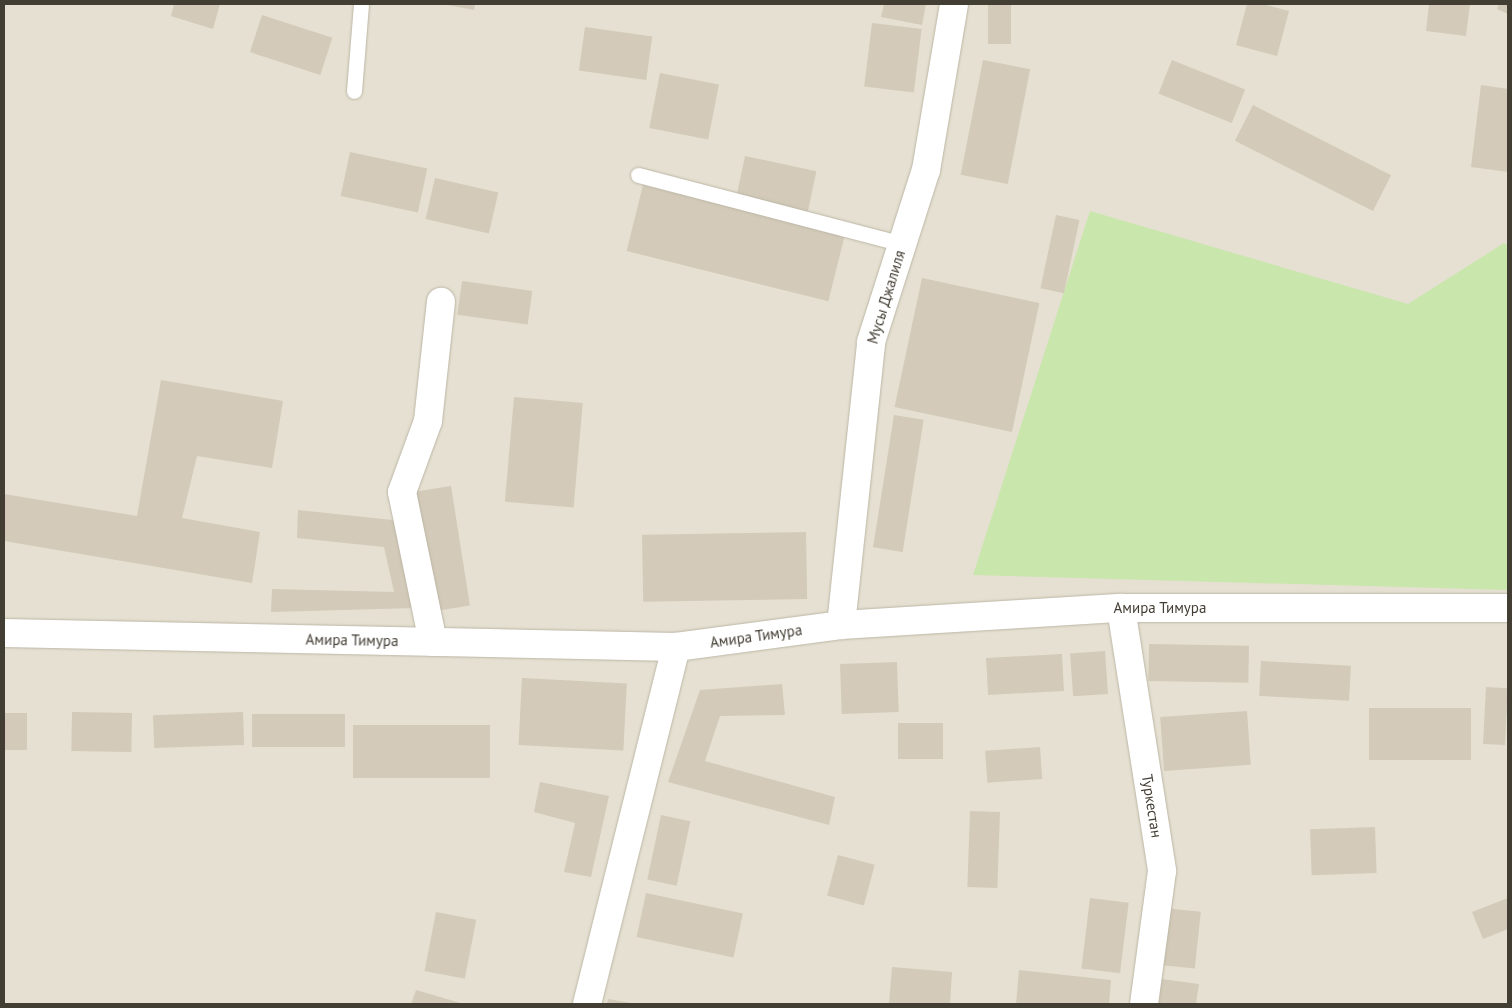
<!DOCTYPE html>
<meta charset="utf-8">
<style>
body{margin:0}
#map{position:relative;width:1512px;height:1008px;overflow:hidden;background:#f1eee3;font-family:"PT Sans",sans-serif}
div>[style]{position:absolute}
.residential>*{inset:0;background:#e5e0d1;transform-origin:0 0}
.green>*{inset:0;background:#c9e6ac}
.building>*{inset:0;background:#d3cab9;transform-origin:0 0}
.roads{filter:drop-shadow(0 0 1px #bcb6a6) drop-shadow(0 0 1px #bcb6a6)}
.service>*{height:15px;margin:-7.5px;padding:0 7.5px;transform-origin:7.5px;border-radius:7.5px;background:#fff}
.minor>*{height:28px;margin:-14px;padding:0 14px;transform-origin:14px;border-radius:14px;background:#fff}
span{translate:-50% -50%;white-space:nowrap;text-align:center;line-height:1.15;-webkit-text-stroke:5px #fff;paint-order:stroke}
.street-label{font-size:15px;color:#433e34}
.frame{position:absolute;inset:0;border:5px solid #433e34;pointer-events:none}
</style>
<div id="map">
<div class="residential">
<i style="left:4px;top:4px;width:1504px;height:1000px"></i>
</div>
<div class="green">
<i style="clip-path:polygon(1090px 211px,1408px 304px,1504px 243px,1508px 245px,1508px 590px,973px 575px)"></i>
</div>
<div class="building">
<i style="clip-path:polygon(174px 4px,220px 4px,213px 29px,171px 16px)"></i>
<i style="clip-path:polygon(443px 4px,475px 4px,474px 10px)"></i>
<i style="clip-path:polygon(884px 4px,926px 4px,922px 25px,881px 17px)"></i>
<i style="left:988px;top:4px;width:23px;height:40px"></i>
<i style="clip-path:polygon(1247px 4px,1262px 4px,1289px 11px,1277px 56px,1236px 45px)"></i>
<i style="clip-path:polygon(1429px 4px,1470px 4px,1466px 36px,1426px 31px)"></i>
<i style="clip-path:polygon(1499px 4px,1508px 4px,1508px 14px,1497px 9px)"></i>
<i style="left:262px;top:15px;width:74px;height:39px;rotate:18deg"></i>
<i style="left:872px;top:23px;width:50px;height:64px;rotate:7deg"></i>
<i style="left:585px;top:27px;width:68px;height:44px;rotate:8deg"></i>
<i style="left:983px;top:60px;width:48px;height:117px;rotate:11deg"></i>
<i style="left:1172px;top:60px;width:79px;height:36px;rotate:22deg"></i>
<i style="left:660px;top:73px;width:60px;height:56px;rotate:11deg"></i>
<i style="clip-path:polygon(1481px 85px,1508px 89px,1508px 172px,1471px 167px)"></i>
<i style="left:1253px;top:105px;width:155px;height:40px;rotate:27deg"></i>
<i style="left:350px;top:152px;width:79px;height:45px;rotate:12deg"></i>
<i style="left:745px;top:156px;width:73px;height:41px;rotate:12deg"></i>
<i style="left:435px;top:178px;width:65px;height:42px;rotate:13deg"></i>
<i style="left:643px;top:185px;width:208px;height:68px;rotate:14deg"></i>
<i style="left:1056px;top:215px;width:24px;height:75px;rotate:12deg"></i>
<i style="left:922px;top:278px;width:120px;height:132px;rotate:12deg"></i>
<i style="left:462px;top:281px;width:71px;height:34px;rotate:8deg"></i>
<i style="clip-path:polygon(161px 380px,283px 401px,272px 468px,197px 456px,182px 518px,260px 532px,252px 583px,4px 541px,4px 494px,137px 516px)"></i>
<i style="left:514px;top:397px;width:69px;height:105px;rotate:5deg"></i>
<i style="left:894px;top:415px;width:30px;height:134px;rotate:9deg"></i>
<i style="left:451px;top:486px;width:121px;height:40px;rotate:81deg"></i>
<i style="clip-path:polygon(298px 510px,402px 521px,415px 608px,271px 612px,272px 589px,394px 592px,384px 547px,297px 538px)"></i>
<i style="left:806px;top:532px;width:67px;height:164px;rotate:89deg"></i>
<i style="left:1149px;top:644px;width:100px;height:37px;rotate:1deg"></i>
<i style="left:1105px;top:651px;width:43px;height:35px;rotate:86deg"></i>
<i style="left:1062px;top:654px;width:37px;height:76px;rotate:87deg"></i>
<i style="left:1261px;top:661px;width:90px;height:35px;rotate:3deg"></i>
<i style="left:897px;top:662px;width:50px;height:57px;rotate:88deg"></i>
<i style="left:522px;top:678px;width:105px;height:67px;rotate:3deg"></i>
<i style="clip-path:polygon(782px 684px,785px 715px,720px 716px,705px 761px,835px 797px,829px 825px,668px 782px,700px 690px)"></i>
<i style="left:1486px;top:687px;width:22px;height:57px;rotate:3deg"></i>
<i style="left:1369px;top:708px;width:102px;height:52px"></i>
<i style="left:1247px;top:711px;width:54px;height:87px;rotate:86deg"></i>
<i style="left:72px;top:712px;width:60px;height:39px;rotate:1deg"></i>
<i style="left:243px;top:712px;width:33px;height:90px;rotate:88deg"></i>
<i style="left:4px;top:713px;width:23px;height:37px"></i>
<i style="left:252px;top:714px;width:93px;height:33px"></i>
<i style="left:898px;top:723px;width:45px;height:36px"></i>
<i style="left:353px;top:725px;width:137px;height:53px"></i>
<i style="left:1040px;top:747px;width:32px;height:55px;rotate:86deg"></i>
<i style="clip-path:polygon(540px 782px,609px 796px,591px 877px,564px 872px,575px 823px,534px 812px)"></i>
<i style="left:970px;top:811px;width:30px;height:76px;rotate:2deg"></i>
<i style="left:661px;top:815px;width:30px;height:66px;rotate:12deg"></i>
<i style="left:1375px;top:827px;width:46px;height:65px;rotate:88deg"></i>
<i style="left:838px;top:855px;width:38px;height:42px;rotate:15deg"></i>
<i style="left:646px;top:893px;width:99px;height:45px;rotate:12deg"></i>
<i style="left:1090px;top:898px;width:39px;height:71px;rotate:7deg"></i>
<i style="clip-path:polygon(1508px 898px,1508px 929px,1483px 939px,1472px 912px)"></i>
<i style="left:1164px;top:908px;width:37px;height:57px;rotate:6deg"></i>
<i style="left:436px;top:912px;width:41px;height:60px;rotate:11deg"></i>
<i style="clip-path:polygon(892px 967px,952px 972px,950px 1004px,889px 1004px)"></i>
<i style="clip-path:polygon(1019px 970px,1111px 980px,1109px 1004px,1016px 1004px)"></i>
<i style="clip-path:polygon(1161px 979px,1199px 984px,1196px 1004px,1157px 1004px)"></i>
<i style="clip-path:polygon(416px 990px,464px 1004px,411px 1004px)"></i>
<i style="clip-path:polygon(608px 999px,631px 1003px,631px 1004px,607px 1004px)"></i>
</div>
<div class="roads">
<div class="service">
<i style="left:354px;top:91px;width:87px;rotate:-85.4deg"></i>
<i style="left:638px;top:175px;width:273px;rotate:14.6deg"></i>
</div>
<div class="minor">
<i style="left:1121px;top:608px;width:266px;rotate:81.1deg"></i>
<i style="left:1162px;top:871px;width:134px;rotate:97.7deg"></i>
<i style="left:841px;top:625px;width:285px;rotate:-83.9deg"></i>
<i style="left:871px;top:342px;width:181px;rotate:-72.3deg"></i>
<i style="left:926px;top:170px;width:168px;rotate:-80.4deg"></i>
<i style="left:4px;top:633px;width:672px;rotate:1.19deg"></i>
<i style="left:676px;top:647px;width:166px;rotate:-7.6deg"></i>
<i style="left:841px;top:625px;width:281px;rotate:-3.5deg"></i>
<i style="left:1121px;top:608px;width:387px"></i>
<i style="left:433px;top:642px;width:153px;rotate:-101.7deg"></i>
<i style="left:402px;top:492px;width:76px;rotate:-69.9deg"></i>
<i style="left:428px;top:421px;width:120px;rotate:-83.8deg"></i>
<i style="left:587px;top:1004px;width:368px;rotate:-76deg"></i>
</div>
</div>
<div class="street-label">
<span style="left:886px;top:297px;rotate:-73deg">Мусы Джалиля</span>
<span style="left:1160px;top:608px">Амира Тимура</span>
<span style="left:756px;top:636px;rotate:-8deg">Амира Тимура</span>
<span style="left:352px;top:640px;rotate:1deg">Амира Тимура</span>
<span style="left:1152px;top:806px;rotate:81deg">Туркестан</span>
</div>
<div class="frame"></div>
</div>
